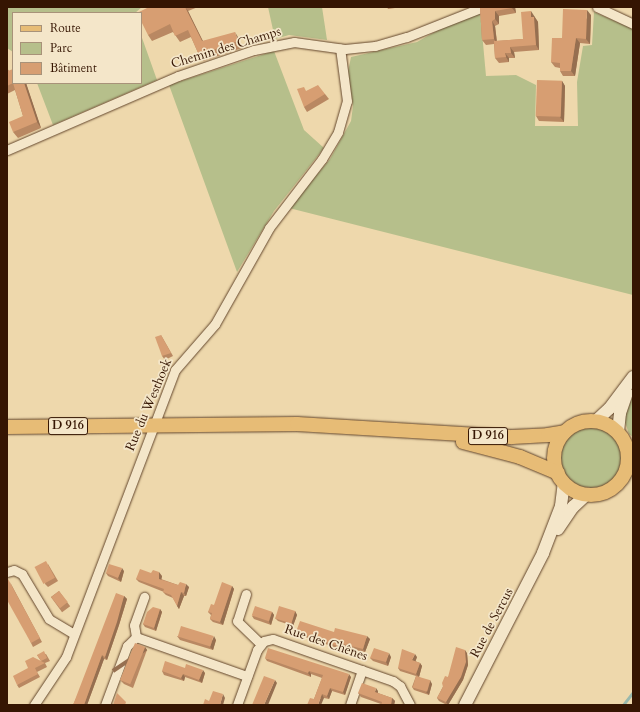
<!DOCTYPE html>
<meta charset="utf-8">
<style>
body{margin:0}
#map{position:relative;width:640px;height:712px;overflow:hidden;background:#eed8ac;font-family:Cardo,serif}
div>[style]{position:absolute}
.green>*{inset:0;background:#b6bf8b}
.round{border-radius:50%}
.stream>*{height:2.5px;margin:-1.25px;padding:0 1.25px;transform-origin:1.25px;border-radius:1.25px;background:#99b9ad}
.roads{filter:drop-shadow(0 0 1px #63462c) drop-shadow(0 0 1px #63462c)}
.street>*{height:9px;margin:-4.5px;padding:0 4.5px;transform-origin:4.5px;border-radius:4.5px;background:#f4e6c9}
.secondary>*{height:12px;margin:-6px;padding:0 6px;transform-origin:6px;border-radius:6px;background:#f4e6c9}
.primary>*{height:14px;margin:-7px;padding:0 7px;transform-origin:7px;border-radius:7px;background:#e7bc76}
.primary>.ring{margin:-7px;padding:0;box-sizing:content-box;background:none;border:14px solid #e7bc76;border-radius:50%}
.wall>*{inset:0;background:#b98862;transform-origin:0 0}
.shaded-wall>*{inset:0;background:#966f50;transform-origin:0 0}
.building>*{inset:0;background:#d79e72;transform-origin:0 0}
span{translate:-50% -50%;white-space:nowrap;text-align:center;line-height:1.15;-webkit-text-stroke:3.5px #f4e6c9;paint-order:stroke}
.shield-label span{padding:1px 3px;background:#f4e6c9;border:1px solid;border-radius:3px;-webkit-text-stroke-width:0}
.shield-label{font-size:12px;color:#351502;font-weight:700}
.street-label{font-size:13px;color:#351502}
.frame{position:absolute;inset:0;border:8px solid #351502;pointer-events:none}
.legend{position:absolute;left:12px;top:12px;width:130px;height:72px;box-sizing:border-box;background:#f4e6c9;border:1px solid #a89279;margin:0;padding:5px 7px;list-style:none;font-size:12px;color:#351502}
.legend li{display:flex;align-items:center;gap:8px;height:20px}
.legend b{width:20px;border:1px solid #a89279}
</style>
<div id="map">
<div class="green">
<i style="clip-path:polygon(7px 7px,142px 7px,135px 13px,13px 13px,13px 52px,7px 48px)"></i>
<i style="clip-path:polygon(268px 7px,322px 7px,327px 40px,289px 35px,275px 39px)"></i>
<i style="clip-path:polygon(480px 10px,486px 76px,516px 75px,536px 85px,535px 126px,578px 126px,577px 82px,583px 46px,592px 45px,594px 12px,633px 29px,633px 295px,289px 208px,330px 159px,351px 121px,353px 106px,348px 72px,351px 57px,417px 42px,463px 16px)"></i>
<i style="clip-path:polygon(141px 35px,157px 80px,53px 125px,37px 83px,141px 83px)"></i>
<i style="clip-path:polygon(274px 51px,304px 130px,324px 148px,274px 211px,237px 272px,169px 85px)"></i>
<i style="clip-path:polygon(633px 395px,633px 437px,629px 434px,624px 419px)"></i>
<i class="round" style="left:561px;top:428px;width:60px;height:60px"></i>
</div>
<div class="stream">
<i style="left:623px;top:705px;width:16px;rotate:-52deg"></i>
</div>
<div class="roads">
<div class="street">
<i style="left:597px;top:7px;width:40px;rotate:25deg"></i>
<i style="left:7px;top:150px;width:186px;rotate:-23.4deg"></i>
<i style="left:178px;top:76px;width:80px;rotate:-18.9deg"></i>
<i style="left:254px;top:50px;width:41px;rotate:-11.3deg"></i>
<i style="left:294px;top:42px;width:51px;rotate:7.8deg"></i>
<i style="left:345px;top:49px;width:30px;rotate:-6deg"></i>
<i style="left:375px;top:46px;width:33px;rotate:-16deg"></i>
<i style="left:407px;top:37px;width:82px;rotate:-21.5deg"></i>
<i style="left:7px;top:572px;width:7px;rotate:-16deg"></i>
<i style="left:14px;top:570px;width:9px;rotate:27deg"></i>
<i style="left:22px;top:574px;width:52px;rotate:59deg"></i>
<i style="left:49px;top:619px;width:29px;rotate:31deg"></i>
<i style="left:246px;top:594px;width:28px;rotate:108deg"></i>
<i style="left:237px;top:621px;width:33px;rotate:44deg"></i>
<i style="left:136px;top:637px;width:12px;rotate:-99deg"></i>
<i style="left:134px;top:625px;width:30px;rotate:-70deg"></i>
<i style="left:34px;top:705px;width:58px;rotate:-56.3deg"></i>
<i style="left:66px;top:657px;width:307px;rotate:-69.2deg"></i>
<i style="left:175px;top:370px;width:61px;rotate:-49deg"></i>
<i style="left:215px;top:324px;width:110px;rotate:-60.6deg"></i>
<i style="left:269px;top:228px;width:87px;rotate:-52.5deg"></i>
<i style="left:322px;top:159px;width:31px;rotate:-59deg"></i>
<i style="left:338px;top:132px;width:32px;rotate:-74deg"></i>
<i style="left:347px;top:101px;width:53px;rotate:-97.5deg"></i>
<i style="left:105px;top:705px;width:63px;rotate:-69.6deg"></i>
<i style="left:127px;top:646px;width:13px;rotate:-45deg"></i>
<i style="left:136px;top:637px;width:118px;rotate:19.4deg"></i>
<i style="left:237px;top:705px;width:59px;rotate:-70deg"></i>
<i style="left:257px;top:650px;width:11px;rotate:-52deg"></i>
<i style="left:264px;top:641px;width:9px;rotate:-13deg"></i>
<i style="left:273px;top:639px;width:127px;rotate:19.3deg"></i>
<i style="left:393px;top:681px;width:9px;rotate:36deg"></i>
<i style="left:400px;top:686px;width:21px;rotate:62deg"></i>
<i style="left:350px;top:705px;width:37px;rotate:-71deg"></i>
</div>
<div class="secondary">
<i style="left:596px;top:421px;width:18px;rotate:-43deg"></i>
<i style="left:609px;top:409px;width:40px;rotate:-53deg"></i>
<i style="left:618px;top:432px;width:19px;rotate:-84deg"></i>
<i style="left:620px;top:413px;width:21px;rotate:-71deg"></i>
<i style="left:558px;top:529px;width:27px;rotate:-56deg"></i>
<i style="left:573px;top:507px;width:19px;rotate:-43deg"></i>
<i style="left:465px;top:705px;width:171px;rotate:-62.8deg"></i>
<i style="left:543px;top:553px;width:50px;rotate:-69deg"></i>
<i style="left:561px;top:506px;width:23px;rotate:-83deg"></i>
</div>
<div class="primary">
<i class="ring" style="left:554px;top:421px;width:60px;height:60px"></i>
<i style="left:7px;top:427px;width:290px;rotate:-0.6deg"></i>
<i style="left:297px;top:424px;width:215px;rotate:3.5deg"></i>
<i style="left:512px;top:437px;width:36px;rotate:-3deg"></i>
<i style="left:548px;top:435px;width:17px;rotate:-10deg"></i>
<i style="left:463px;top:442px;width:59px;rotate:14.7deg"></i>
<i style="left:520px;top:457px;width:41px;rotate:22.8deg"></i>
</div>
</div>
<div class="wall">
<i style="clip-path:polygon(149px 7px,198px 7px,188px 11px,203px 41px,239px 39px,242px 48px,203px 61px,199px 55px,191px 37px,180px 42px,173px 32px,152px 41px,148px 35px)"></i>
<i style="clip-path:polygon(387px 7px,402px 7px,388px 9px)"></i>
<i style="clip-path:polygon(515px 7px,516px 13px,499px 16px,499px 24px,495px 26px,497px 41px,523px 39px,534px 16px,538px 22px,539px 50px,514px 52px,515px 58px,509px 58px,509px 62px,499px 63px,495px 58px,494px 44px,486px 45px,482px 40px,480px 8px)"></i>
<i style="clip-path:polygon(591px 15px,590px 44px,580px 43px,575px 76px,563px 76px,560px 71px,560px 68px,555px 67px,551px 62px,562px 38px)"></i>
<i style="clip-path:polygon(7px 68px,9px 71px,13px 83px,26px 83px,41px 128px,18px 138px,13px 132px,23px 116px,15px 90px,7px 94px)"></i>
<i style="clip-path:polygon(562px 81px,565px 86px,564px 122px,539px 121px,536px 116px)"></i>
<i style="clip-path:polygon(307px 91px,325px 94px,329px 99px,307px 112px,304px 107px)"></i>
<i style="clip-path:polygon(161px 335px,173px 356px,165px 360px,162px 356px)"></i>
<i style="clip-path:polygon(48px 564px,58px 581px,48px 587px,45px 584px)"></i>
<i style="clip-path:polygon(124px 571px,121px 582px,108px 576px,106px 573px)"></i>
<i style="clip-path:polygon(151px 573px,162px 576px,161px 579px,178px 585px,189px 587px,186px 596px,184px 596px,179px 609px,173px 598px,166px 595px,163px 592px,164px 592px,139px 582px,136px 579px)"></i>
<i style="clip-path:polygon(10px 582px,42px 642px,33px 647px,31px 643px)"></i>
<i style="clip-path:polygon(232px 586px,234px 589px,223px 625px,213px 622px,210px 619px,211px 615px,208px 612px)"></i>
<i style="left:59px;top:591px;width:19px;height:10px;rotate:54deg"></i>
<i style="clip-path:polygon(124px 596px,127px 599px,119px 625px,107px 660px,104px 659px,87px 705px,73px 705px)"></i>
<i style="clip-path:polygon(160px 609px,162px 612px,156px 631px,145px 627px,143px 624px)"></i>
<i style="clip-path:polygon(295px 611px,297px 615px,293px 626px,278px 621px,275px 618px)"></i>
<i style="clip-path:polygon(272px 612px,274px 615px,271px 625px,254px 619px,252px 616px)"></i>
<i style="clip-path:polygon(296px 632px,334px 632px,370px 639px,365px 652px,341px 647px,340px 649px,299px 635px)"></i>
<i style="clip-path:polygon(177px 636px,216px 640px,213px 650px,180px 640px)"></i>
<i style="clip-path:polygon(145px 647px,147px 650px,133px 688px,124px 684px,121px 681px)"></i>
<i style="clip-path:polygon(467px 653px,468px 665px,463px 680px,448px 705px,447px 705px,439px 701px,437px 698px,448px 677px)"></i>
<i style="clip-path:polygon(46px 654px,50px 661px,45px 663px,47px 667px,37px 672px,40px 677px,19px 688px,17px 685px,41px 661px,37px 655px)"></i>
<i style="clip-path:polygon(391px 657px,388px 666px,373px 661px,370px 658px)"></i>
<i style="clip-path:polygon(417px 657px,415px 661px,420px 663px,422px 666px,419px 677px,432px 684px,429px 695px,414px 690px,412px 687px,416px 676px,400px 671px,398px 668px)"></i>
<i style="clip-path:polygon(265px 658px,351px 677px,345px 695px,332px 691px,329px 699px,324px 698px,314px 699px,322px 678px,311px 674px,311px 677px,267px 661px)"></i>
<i style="clip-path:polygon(185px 668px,205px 673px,202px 683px,185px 677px,184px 681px,164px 675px,162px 671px)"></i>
<i style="clip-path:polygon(378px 691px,378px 693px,392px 698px,395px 701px,394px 705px,381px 705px,381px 704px,361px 697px,358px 693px)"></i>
</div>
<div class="shaded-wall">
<i style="clip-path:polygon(185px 7px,188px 11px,206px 48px,202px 41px)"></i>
<i style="clip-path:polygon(512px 7px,515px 7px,516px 13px,512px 8px)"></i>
<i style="clip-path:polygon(587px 10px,591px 15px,590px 44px,586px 39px)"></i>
<i style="clip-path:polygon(495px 11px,499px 16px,499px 24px,495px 19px)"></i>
<i style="clip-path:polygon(531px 11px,538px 22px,539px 50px,536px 45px,531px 17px)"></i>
<i style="clip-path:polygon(492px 21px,495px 26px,497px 44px,494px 39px)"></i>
<i style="clip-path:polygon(235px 32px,239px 39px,242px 48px,238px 41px)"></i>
<i style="clip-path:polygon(576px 38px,580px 43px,575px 76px,571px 71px)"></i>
<i style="clip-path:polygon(510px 47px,514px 52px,515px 58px,511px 53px)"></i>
<i style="clip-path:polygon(505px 53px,509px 58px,509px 62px,506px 57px)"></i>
<i style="clip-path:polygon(562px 81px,565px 86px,564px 122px,560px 117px)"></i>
<i style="clip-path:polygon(24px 83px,26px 83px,41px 128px,37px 122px)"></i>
<i style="clip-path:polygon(122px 568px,124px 571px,121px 582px,118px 578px)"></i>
<i style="clip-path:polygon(159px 572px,162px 576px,161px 582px,159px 579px)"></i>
<i style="clip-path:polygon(186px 584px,189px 587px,186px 596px,184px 593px)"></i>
<i style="clip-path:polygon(232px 586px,234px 589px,223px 625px,220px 622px)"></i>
<i style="clip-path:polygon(181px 592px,184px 596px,179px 609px,177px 606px)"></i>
<i style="clip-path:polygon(124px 596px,127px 599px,119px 625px,107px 660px,105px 657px)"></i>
<i style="clip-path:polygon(160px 609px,162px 612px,156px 631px,154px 628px)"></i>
<i style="clip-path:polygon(295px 611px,297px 615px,293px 626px,291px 623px)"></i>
<i style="clip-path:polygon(272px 612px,274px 615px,271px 625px,269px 622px)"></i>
<i style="clip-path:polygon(214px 636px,216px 640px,213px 650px,210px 647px)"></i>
<i style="clip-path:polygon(367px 636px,370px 639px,365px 652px,363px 649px)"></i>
<i style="clip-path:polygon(339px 643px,341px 647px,340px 649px,338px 646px)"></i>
<i style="left:145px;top:647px;width:4px;height:40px;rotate:56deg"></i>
<i style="clip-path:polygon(465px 650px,467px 653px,468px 665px,463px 680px,448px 705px,446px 702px)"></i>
<i style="clip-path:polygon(389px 653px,391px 657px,388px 666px,386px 662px)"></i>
<i style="clip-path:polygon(415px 654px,417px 657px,415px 663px,412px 660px)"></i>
<i style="clip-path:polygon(102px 655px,104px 659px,87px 705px,84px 705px)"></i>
<i style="clip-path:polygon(420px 663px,422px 666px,419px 677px,416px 674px)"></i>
<i style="clip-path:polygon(203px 670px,205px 673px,202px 683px,199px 680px)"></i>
<i style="clip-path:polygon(309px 671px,311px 674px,311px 677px,308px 673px)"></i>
<i style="clip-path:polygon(183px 674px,185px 677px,184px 681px,181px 678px)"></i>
<i style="clip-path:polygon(349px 674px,351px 677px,345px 695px,343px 692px)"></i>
<i style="clip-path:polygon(275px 680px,277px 683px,268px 705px,264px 705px)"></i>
<i style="clip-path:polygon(430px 680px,432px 684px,429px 695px,426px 692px)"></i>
<i style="clip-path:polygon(330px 688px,332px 691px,329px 699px,327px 696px)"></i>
<i style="clip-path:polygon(376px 688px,378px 691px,377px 695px,375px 692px)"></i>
<i style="clip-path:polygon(223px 694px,225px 698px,223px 705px,220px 705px)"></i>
<i style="clip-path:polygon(322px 694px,324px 698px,321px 705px,318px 705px)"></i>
<i style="clip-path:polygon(392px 698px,395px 701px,394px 705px,391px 705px)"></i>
</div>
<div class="building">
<i style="clip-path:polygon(149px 7px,185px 7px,202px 41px,235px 32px,238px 41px,199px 55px,188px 30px,175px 36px,170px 24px,148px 35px,141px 21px,141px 13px,137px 13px)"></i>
<i style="clip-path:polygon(485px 7px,512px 7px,512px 8px,495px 11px,495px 19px,492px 21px,494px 39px,482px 40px,480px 8px)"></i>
<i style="clip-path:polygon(563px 9px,587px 10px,586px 39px,576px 38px,571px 71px,560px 71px,560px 63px,551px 62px,552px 38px,562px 38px)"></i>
<i style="clip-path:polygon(531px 11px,531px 17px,534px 17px,536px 45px,510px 47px,511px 53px,505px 53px,506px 57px,495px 58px,494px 41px,523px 39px,521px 12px)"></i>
<i style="clip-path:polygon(7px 69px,8px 71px,13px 69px,13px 83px,24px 83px,37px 122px,13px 132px,9px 122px,23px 116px,13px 83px,7px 86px)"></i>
<i style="left:537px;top:80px;width:25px;height:36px;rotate:2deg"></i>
<i style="clip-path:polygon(318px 85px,325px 94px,304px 107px,297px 89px,304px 87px,306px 91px)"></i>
<i style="clip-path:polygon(161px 335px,171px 353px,162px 356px,155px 337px)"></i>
<i style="left:46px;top:561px;width:19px;height:13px;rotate:62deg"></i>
<i style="clip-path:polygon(109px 564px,122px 568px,118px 578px,106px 573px)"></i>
<i style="clip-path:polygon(140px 569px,151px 573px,153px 570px,159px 572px,159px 579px,178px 585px,180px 582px,186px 584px,184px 593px,181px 592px,177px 606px,171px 595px,163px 592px,164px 589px,136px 579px)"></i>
<i style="clip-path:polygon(8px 579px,40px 638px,31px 643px,7px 600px,7px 580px)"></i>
<i style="clip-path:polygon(222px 582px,232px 586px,220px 622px,210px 619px,212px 613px,208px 612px,211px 604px,214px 605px)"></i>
<i style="left:59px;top:591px;width:14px;height:10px;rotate:51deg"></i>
<i style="clip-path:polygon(116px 593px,124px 596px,117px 622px,105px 657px,102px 655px,84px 705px,73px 705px)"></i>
<i style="left:255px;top:606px;width:18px;height:10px;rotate:19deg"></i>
<i style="left:279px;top:606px;width:17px;height:13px;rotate:17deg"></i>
<i style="clip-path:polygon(153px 607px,160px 609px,154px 628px,143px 624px,147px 612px)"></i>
<i style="clip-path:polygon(300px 621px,334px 632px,335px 628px,367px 636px,363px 649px,339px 643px,338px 646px,296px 632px)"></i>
<i style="left:181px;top:626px;width:34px;height:11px;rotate:17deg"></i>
<i style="left:135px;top:643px;width:11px;height:40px;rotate:22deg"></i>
<i style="clip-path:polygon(456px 647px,465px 650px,466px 662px,461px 677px,446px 702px,437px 698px,443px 687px,442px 683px,445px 676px,448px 677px)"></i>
<i style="clip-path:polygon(268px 648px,349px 674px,343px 692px,330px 688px,327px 696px,322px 694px,318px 705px,307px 705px,310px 698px,314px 699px,323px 675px,309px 671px,308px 673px,265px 658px)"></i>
<i style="clip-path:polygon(374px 648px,389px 653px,386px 662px,370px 658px)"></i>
<i style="clip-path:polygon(402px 649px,415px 654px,412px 660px,420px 663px,416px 674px,398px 668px)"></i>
<i style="clip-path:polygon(44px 651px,47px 658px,41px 661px,37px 655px)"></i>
<i style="clip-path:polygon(33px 657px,45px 663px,35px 668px,38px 674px,17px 685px,13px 676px,28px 668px,25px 661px)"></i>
<i style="clip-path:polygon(165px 661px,185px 668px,186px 664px,203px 670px,199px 680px,183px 674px,181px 678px,162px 671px)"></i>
<i style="clip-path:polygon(264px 676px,275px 680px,264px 705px,252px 705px)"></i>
<i style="left:416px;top:676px;width:15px;height:12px;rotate:16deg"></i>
<i style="clip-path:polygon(362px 683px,376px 688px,375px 692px,392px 698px,391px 705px,381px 705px,382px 702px,358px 693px)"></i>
<i style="clip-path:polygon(213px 691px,223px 694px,220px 705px,203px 705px,205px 699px,209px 701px)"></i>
<i style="clip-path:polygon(117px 693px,126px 702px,125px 705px,113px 705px)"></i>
</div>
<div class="shield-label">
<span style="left:68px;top:426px">D 916</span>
<span style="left:488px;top:436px">D 916</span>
</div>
<div class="street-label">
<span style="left:226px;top:48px;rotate:-17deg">Chemin des Champs</span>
<span style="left:149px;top:405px;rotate:-67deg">Rue du Westhoek</span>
<span style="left:492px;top:623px;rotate:-62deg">Rue de Sercus</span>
<span style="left:326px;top:643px;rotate:19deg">Rue des Chênes</span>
</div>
<div class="frame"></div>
<ul class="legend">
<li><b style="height:5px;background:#e7bc76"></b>Route</li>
<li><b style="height:11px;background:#b6bf8b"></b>Parc</li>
<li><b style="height:11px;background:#d79e72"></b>Bâtiment</li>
</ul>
</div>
